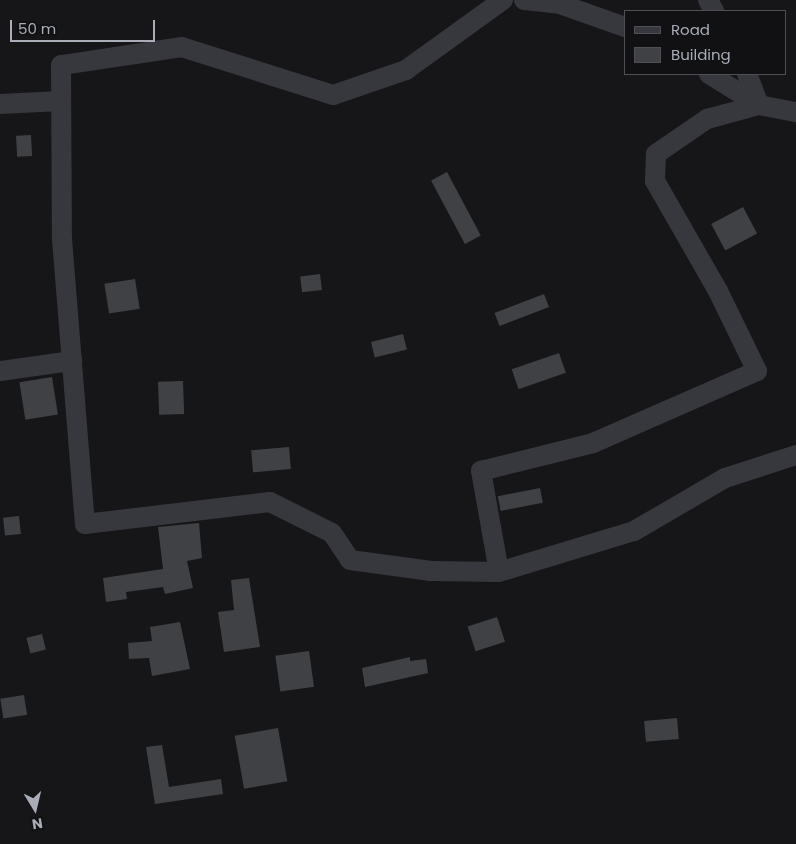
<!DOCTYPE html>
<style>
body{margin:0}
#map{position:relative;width:796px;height:844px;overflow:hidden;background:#161618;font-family:Poppins,sans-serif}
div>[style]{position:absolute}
.building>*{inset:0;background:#404145;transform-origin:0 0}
.street>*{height:20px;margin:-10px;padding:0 10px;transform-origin:10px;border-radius:10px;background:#37383d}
span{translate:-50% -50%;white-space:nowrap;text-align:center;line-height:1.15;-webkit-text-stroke:4px #111113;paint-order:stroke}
.legend{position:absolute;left:624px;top:10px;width:162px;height:65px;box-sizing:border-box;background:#111113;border:1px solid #4d4f55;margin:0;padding:6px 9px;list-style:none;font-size:15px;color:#a8adb8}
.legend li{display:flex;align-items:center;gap:10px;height:25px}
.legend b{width:25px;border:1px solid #4d4f55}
.north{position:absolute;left:10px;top:784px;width:50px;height:50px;-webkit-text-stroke:4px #111113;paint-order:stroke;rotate:171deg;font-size:14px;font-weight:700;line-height:20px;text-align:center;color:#a8adb8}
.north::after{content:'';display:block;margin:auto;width:18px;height:22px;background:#a8adb8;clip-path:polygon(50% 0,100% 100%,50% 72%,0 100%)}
.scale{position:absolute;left:10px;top:20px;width:145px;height:22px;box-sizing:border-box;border:2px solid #a8adb8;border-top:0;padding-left:6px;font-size:15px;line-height:18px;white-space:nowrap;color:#a8adb8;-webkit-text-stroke:4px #111113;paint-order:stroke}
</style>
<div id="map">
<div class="building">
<i style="left:31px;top:135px;width:21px;height:15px;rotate:87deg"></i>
<i style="left:447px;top:172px;width:72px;height:18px;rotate:62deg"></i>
<i style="left:743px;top:207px;width:30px;height:36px;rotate:62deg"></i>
<i style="left:320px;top:274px;width:16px;height:20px;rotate:83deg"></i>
<i style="left:135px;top:279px;width:30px;height:31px;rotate:81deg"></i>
<i style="left:544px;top:294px;width:14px;height:53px;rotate:69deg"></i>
<i style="left:403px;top:334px;width:16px;height:33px;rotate:76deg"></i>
<i style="left:559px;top:353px;width:21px;height:50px;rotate:71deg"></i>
<i style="left:52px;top:377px;width:38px;height:33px;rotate:81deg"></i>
<i style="left:183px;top:381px;width:33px;height:25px;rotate:88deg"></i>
<i style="left:289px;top:447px;width:22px;height:38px;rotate:85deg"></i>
<i style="left:540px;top:488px;width:15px;height:43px;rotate:79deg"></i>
<i style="left:19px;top:516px;width:18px;height:16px;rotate:84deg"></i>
<i style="clip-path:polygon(199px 523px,202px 558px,187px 561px,193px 588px,165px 594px,163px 587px,126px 592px,127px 599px,106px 602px,103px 578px,163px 569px,158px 527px)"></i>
<i style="clip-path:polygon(249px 578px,260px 647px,224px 652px,218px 612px,234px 610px,231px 580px)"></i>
<i style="left:497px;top:617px;width:26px;height:31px;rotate:72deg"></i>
<i style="clip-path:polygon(180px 622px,190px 669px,152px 676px,149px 658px,129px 659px,128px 643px,152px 641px,150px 627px)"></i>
<i style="left:42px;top:634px;width:16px;height:16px;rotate:76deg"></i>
<i style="left:309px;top:651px;width:36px;height:34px;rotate:82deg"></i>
<i style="clip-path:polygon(410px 657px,410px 661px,426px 659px,428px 673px,365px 687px,362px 668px)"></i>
<i style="left:24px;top:695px;width:20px;height:24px;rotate:81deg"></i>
<i style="left:677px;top:718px;width:21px;height:33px;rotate:85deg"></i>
<i style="left:278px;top:728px;width:54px;height:44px;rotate:80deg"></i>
<i style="clip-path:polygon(162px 745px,169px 787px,221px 779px,223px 794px,155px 804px,146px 747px)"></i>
</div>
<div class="street">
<i style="left:503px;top:0;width:120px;rotate:144.2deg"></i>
<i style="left:406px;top:70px;width:77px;rotate:161.1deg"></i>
<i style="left:333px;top:95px;width:158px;rotate:-162.4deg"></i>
<i style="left:182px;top:47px;width:122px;rotate:171.5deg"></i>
<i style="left:61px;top:65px;width:174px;rotate:89.7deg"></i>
<i style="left:62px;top:239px;width:286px;rotate:85.4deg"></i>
<i style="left:85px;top:524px;width:186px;rotate:-6.8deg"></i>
<i style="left:270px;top:502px;width:69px;rotate:26.6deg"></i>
<i style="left:332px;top:533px;width:32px;rotate:56deg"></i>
<i style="left:350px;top:560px;width:82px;rotate:7.7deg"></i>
<i style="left:431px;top:571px;width:68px;rotate:0.8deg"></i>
<i style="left:499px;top:572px;width:141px;rotate:-16.9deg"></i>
<i style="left:634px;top:531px;width:105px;rotate:-30.2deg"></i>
<i style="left:725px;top:478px;width:75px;rotate:-17.9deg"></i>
<i style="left:524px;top:0;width:36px;rotate:6deg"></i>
<i style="left:560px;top:4px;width:69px;rotate:19.5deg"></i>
<i style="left:708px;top:0;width:13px;rotate:61deg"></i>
<i style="left:709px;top:74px;width:59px;rotate:31.8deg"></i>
<i style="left:759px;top:105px;width:33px;rotate:-111deg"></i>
<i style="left:0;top:104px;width:61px;rotate:-2.8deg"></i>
<i style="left:0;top:371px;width:73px;rotate:-7.9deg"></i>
<i style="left:499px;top:572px;width:103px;rotate:-100.1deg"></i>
<i style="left:481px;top:471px;width:115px;rotate:-14deg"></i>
<i style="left:593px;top:443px;width:179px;rotate:-23.7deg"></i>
<i style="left:757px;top:371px;width:89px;rotate:-116deg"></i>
<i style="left:718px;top:291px;width:127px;rotate:-119.8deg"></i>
<i style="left:655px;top:181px;width:27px;rotate:-88deg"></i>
<i style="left:656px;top:154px;width:62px;rotate:-34.5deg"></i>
<i style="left:707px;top:119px;width:54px;rotate:-15.1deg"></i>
<i style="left:759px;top:105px;width:38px;rotate:11deg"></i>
</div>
<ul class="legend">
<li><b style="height:6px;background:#37383d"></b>Road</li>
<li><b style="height:14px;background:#404145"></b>Building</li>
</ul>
<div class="north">N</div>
<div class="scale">50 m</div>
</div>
